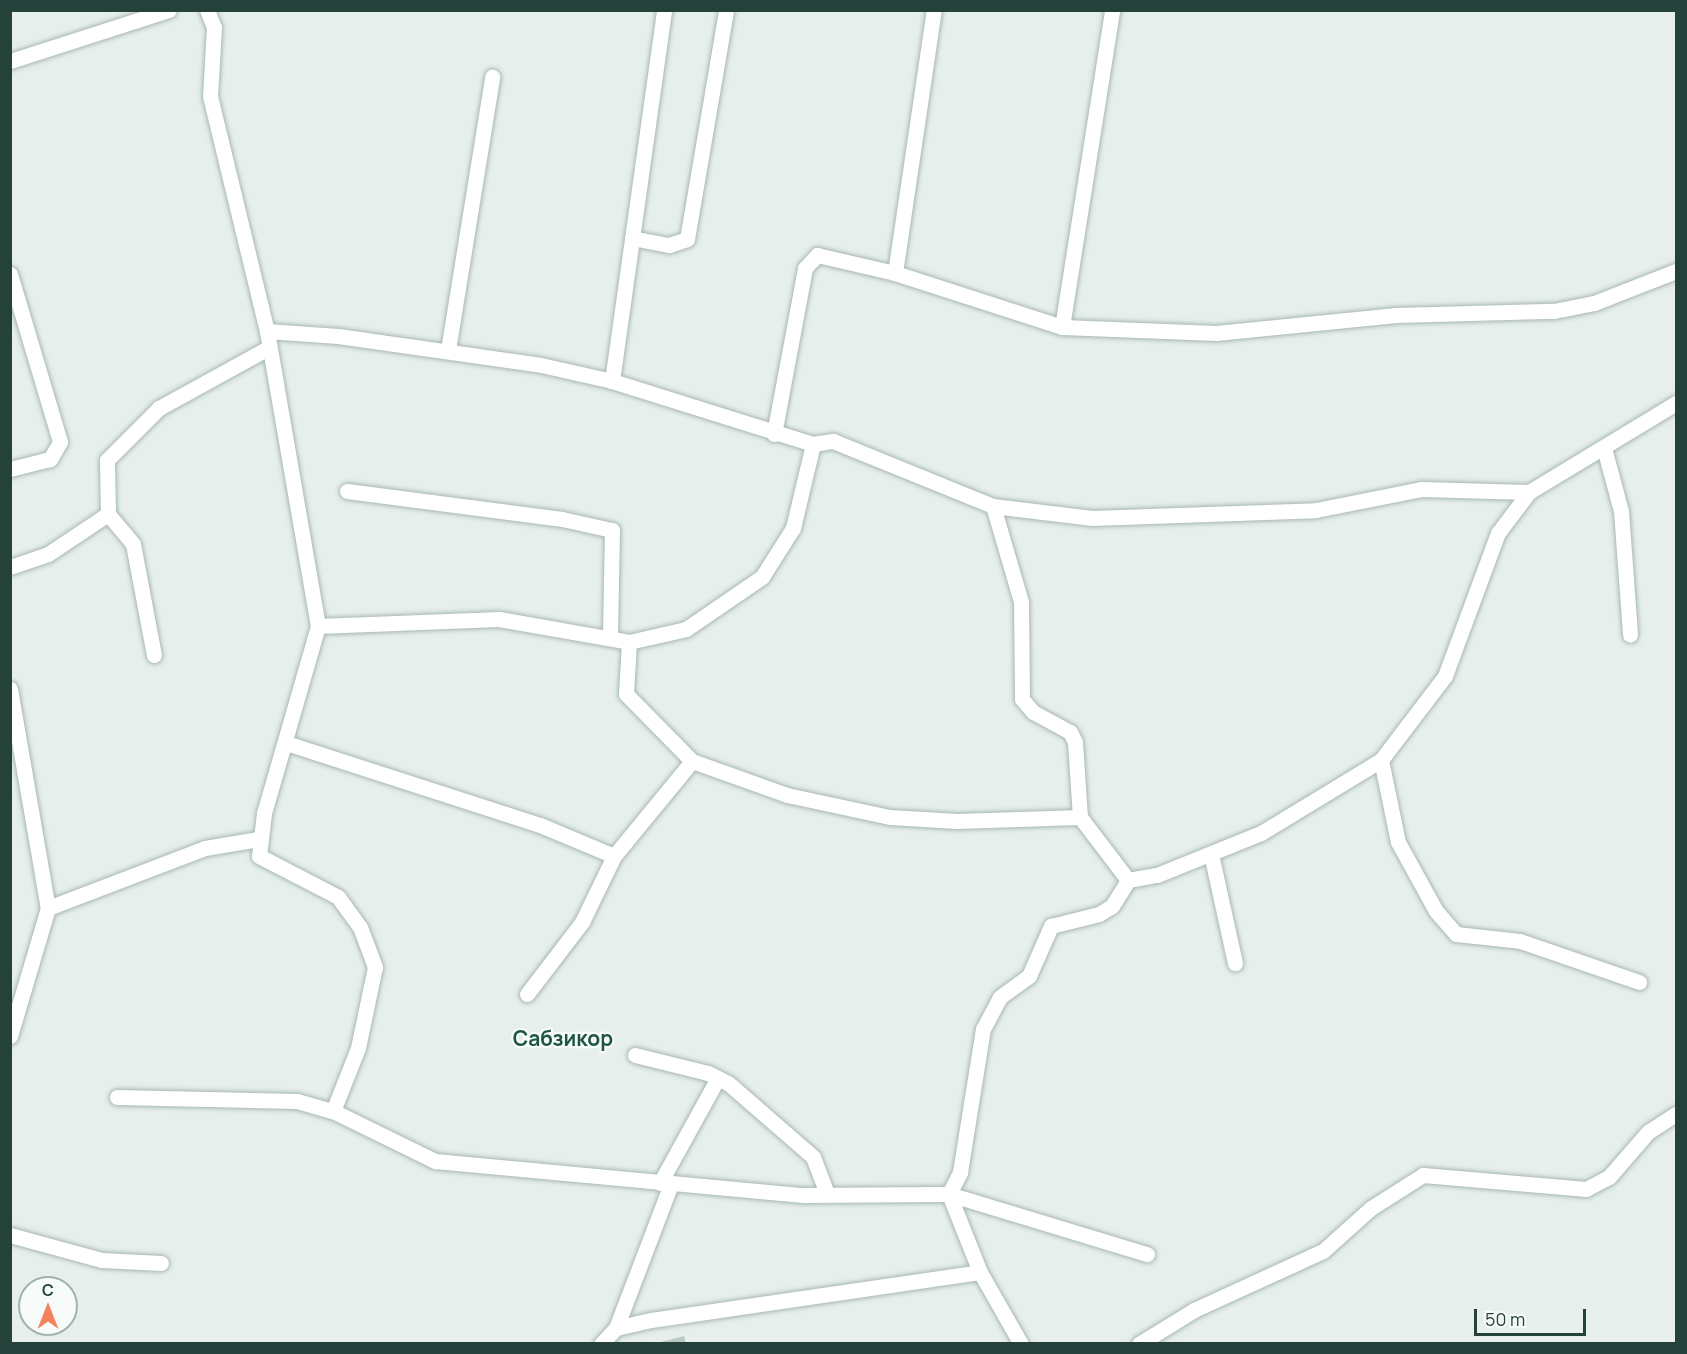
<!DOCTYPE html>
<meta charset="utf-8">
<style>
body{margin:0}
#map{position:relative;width:1687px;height:1354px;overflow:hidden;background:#e6efeb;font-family:Manrope,sans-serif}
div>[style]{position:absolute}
.building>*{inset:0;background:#bbcac4}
.roads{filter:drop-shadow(0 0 2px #a8b8b2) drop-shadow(0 0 2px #a8b8b2)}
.minor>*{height:15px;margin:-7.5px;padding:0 7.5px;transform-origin:7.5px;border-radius:7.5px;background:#fff}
span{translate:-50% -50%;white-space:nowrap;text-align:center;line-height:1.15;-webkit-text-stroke:4.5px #f7fbf9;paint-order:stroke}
.quarter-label{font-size:21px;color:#1f5547;font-weight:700}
.frame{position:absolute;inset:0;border:12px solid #24423a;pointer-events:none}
.north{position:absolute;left:18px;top:1276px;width:60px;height:60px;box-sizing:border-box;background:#f7fbf9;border:2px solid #a3b1ad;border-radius:50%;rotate:0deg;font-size:16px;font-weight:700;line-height:24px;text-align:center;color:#24423a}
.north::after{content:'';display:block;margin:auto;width:21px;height:27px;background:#f4825f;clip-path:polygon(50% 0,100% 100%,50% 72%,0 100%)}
.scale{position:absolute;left:1474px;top:1309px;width:112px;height:27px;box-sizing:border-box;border:3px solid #24423a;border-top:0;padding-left:8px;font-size:18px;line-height:21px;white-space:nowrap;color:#24423a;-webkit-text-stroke:4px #f7fbf9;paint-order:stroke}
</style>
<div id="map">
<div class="building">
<i style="clip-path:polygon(684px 1336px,686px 1344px,657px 1344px,657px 1343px)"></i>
</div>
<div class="roads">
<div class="minor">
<i style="left:207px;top:10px;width:18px;rotate:68deg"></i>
<i style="left:214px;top:27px;width:69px;rotate:93.3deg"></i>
<i style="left:210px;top:96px;width:242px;rotate:76.4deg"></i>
<i style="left:267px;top:331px;width:299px;rotate:80.2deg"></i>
<i style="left:318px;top:626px;width:195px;rotate:106.1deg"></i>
<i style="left:264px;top:813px;width:43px;rotate:96.6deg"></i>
<i style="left:259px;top:856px;width:89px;rotate:27.4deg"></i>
<i style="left:338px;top:897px;width:37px;rotate:54deg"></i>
<i style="left:360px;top:927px;width:43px;rotate:69.4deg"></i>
<i style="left:375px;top:967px;width:83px;rotate:101.9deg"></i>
<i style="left:358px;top:1048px;width:68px;rotate:111.6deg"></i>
<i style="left:333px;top:1111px;width:114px;rotate:26.1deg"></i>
<i style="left:435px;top:1161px;width:372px;rotate:5.3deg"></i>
<i style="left:805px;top:1195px;width:144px;rotate:-0.4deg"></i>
<i style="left:949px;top:1194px;width:207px;rotate:16.9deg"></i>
<i style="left:10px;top:61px;width:167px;rotate:-17.8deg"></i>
<i style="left:632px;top:238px;width:38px;rotate:11deg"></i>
<i style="left:669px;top:245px;width:19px;rotate:-18deg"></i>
<i style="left:687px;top:239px;width:232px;rotate:-80.3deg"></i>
<i style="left:895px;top:273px;width:266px;rotate:-81.6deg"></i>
<i style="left:10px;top:274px;width:175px;rotate:73.4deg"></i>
<i style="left:60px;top:442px;width:20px;rotate:120deg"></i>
<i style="left:50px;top:459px;width:41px;rotate:166deg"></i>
<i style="left:1062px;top:327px;width:321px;rotate:-81deg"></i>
<i style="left:267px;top:331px;width:71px;rotate:4deg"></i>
<i style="left:338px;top:336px;width:205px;rotate:8.1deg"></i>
<i style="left:541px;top:365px;width:73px;rotate:12.7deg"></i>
<i style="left:612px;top:381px;width:211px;rotate:17.4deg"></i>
<i style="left:448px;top:350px;width:277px;rotate:-80.8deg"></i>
<i style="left:612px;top:381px;width:375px;rotate:-82deg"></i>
<i style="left:774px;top:434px;width:169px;rotate:-79.4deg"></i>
<i style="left:805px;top:268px;width:18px;rotate:-47deg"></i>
<i style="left:817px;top:255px;width:80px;rotate:13deg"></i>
<i style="left:895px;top:273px;width:176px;rotate:17.9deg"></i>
<i style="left:1062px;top:327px;width:154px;rotate:2.2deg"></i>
<i style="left:1216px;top:333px;width:181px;rotate:-5.7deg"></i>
<i style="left:1396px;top:315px;width:158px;rotate:-1.5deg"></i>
<i style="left:1554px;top:311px;width:41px;rotate:-11.3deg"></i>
<i style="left:1594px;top:303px;width:88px;rotate:-21.3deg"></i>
<i style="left:1604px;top:448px;width:65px;rotate:74.9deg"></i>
<i style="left:1621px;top:511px;width:124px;rotate:85.8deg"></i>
<i style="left:347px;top:491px;width:217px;rotate:7.4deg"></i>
<i style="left:562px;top:519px;width:51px;rotate:12.4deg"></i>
<i style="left:612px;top:530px;width:108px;rotate:91.1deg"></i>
<i style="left:993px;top:506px;width:100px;rotate:73.7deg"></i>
<i style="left:1021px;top:602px;width:97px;rotate:89.4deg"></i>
<i style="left:1022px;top:699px;width:17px;rotate:50deg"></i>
<i style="left:1033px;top:712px;width:42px;rotate:28.4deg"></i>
<i style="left:1070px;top:732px;width:11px;rotate:63deg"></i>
<i style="left:1075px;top:742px;width:75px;rotate:86.2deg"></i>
<i style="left:108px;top:514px;width:39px;rotate:50deg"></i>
<i style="left:133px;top:544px;width:113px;rotate:79.3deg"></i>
<i style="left:10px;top:567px;width:40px;rotate:-18.9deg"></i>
<i style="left:48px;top:554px;width:72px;rotate:-33.7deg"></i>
<i style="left:108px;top:514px;width:54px;rotate:-91.1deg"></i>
<i style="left:107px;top:460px;width:74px;rotate:-45deg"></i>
<i style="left:159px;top:408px;width:124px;rotate:-28.8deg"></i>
<i style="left:318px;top:626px;width:181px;rotate:-2.2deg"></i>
<i style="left:499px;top:619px;width:132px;rotate:10deg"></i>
<i style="left:629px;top:642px;width:58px;rotate:-12.8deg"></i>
<i style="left:686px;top:629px;width:92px;rotate:-34.4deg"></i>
<i style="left:762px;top:577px;width:58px;rotate:-57.7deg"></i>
<i style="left:793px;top:528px;width:86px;rotate:-76.6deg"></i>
<i style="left:813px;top:444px;width:20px;rotate:-9deg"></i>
<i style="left:833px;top:441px;width:173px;rotate:22.1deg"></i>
<i style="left:993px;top:506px;width:100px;rotate:6.9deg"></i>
<i style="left:1092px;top:518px;width:224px;rotate:-2deg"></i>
<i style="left:1316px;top:510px;width:107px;rotate:-11.3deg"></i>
<i style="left:1421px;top:489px;width:108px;rotate:1.6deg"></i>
<i style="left:629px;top:642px;width:52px;rotate:93.3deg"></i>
<i style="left:626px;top:694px;width:94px;rotate:45.4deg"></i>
<i style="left:692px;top:761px;width:101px;rotate:19.7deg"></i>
<i style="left:787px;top:795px;width:105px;rotate:12.1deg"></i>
<i style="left:890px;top:817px;width:67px;rotate:3.4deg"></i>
<i style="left:957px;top:821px;width:123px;rotate:-1.9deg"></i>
<i style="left:1080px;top:817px;width:79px;rotate:52.7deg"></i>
<i style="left:1128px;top:880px;width:29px;rotate:-10deg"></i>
<i style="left:1157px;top:875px;width:112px;rotate:-22deg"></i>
<i style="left:1261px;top:833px;width:140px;rotate:-31.3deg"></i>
<i style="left:1381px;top:760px;width:106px;rotate:-52.7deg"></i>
<i style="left:1445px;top:676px;width:153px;rotate:-69.7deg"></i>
<i style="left:1498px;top:533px;width:51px;rotate:-52.9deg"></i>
<i style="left:1529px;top:492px;width:172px;rotate:-31.2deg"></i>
<i style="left:10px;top:689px;width:222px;rotate:80.2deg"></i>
<i style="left:286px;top:743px;width:267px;rotate:17.9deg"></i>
<i style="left:540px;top:825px;width:80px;rotate:22.7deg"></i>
<i style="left:614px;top:856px;width:123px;rotate:-50.6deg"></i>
<i style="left:1381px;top:760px;width:84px;rotate:78.3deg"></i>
<i style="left:1398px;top:842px;width:79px;rotate:61.2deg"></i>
<i style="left:1436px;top:911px;width:30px;rotate:49deg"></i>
<i style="left:1456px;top:934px;width:64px;rotate:6.2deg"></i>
<i style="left:1520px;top:941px;width:126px;rotate:19deg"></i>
<i style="left:1211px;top:854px;width:112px;rotate:77.6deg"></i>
<i style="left:527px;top:994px;width:91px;rotate:-52.6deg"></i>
<i style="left:582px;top:922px;width:73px;rotate:-64.1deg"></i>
<i style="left:10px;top:1036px;width:134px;rotate:-73.5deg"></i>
<i style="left:48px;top:908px;width:168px;rotate:-20.9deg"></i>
<i style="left:205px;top:848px;width:54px;rotate:-9.6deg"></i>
<i style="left:635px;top:1055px;width:75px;rotate:13.9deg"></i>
<i style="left:708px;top:1073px;width:22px;rotate:27deg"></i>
<i style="left:728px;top:1083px;width:113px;rotate:41deg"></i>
<i style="left:813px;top:1157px;width:40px;rotate:69deg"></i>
<i style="left:117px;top:1097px;width:180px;rotate:1.3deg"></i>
<i style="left:297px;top:1101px;width:37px;rotate:16deg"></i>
<i style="left:660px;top:1183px;width:120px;rotate:-61.1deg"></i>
<i style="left:10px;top:1235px;width:95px;rotate:15.2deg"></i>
<i style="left:102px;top:1260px;width:59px;rotate:2.9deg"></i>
<i style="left:616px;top:1328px;width:154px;rotate:-69.1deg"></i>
<i style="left:601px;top:1344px;width:22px;rotate:-47deg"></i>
<i style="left:616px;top:1328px;width:36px;rotate:-13deg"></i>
<i style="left:651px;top:1320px;width:332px;rotate:-8.3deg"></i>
<i style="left:1021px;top:1344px;width:83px;rotate:-119.7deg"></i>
<i style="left:980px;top:1272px;width:84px;rotate:-111.7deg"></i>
<i style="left:949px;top:1194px;width:25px;rotate:-63deg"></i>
<i style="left:960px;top:1172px;width:145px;rotate:-80.9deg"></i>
<i style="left:983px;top:1029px;width:36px;rotate:-62deg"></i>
<i style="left:1000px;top:997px;width:36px;rotate:-36deg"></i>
<i style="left:1029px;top:976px;width:55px;rotate:-66.3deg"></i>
<i style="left:1051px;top:926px;width:49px;rotate:-14deg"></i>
<i style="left:1099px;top:914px;width:15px;rotate:-32deg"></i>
<i style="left:1112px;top:906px;width:31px;rotate:-58deg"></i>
<i style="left:1139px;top:1344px;width:65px;rotate:-31.7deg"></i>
<i style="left:1194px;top:1310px;width:142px;rotate:-24.6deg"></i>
<i style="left:1323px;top:1251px;width:64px;rotate:-41.9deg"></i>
<i style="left:1371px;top:1208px;width:62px;rotate:-32.4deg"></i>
<i style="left:1423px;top:1175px;width:164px;rotate:4.9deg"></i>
<i style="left:1586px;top:1189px;width:26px;rotate:-28deg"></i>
<i style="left:1609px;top:1177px;width:60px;rotate:-49.1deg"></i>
<i style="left:1648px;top:1132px;width:33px;rotate:-33deg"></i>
</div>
</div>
<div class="quarter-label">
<span style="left:563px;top:1038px">Сабзикор</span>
</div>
<div class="frame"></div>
<div class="north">С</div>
<div class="scale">50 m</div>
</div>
